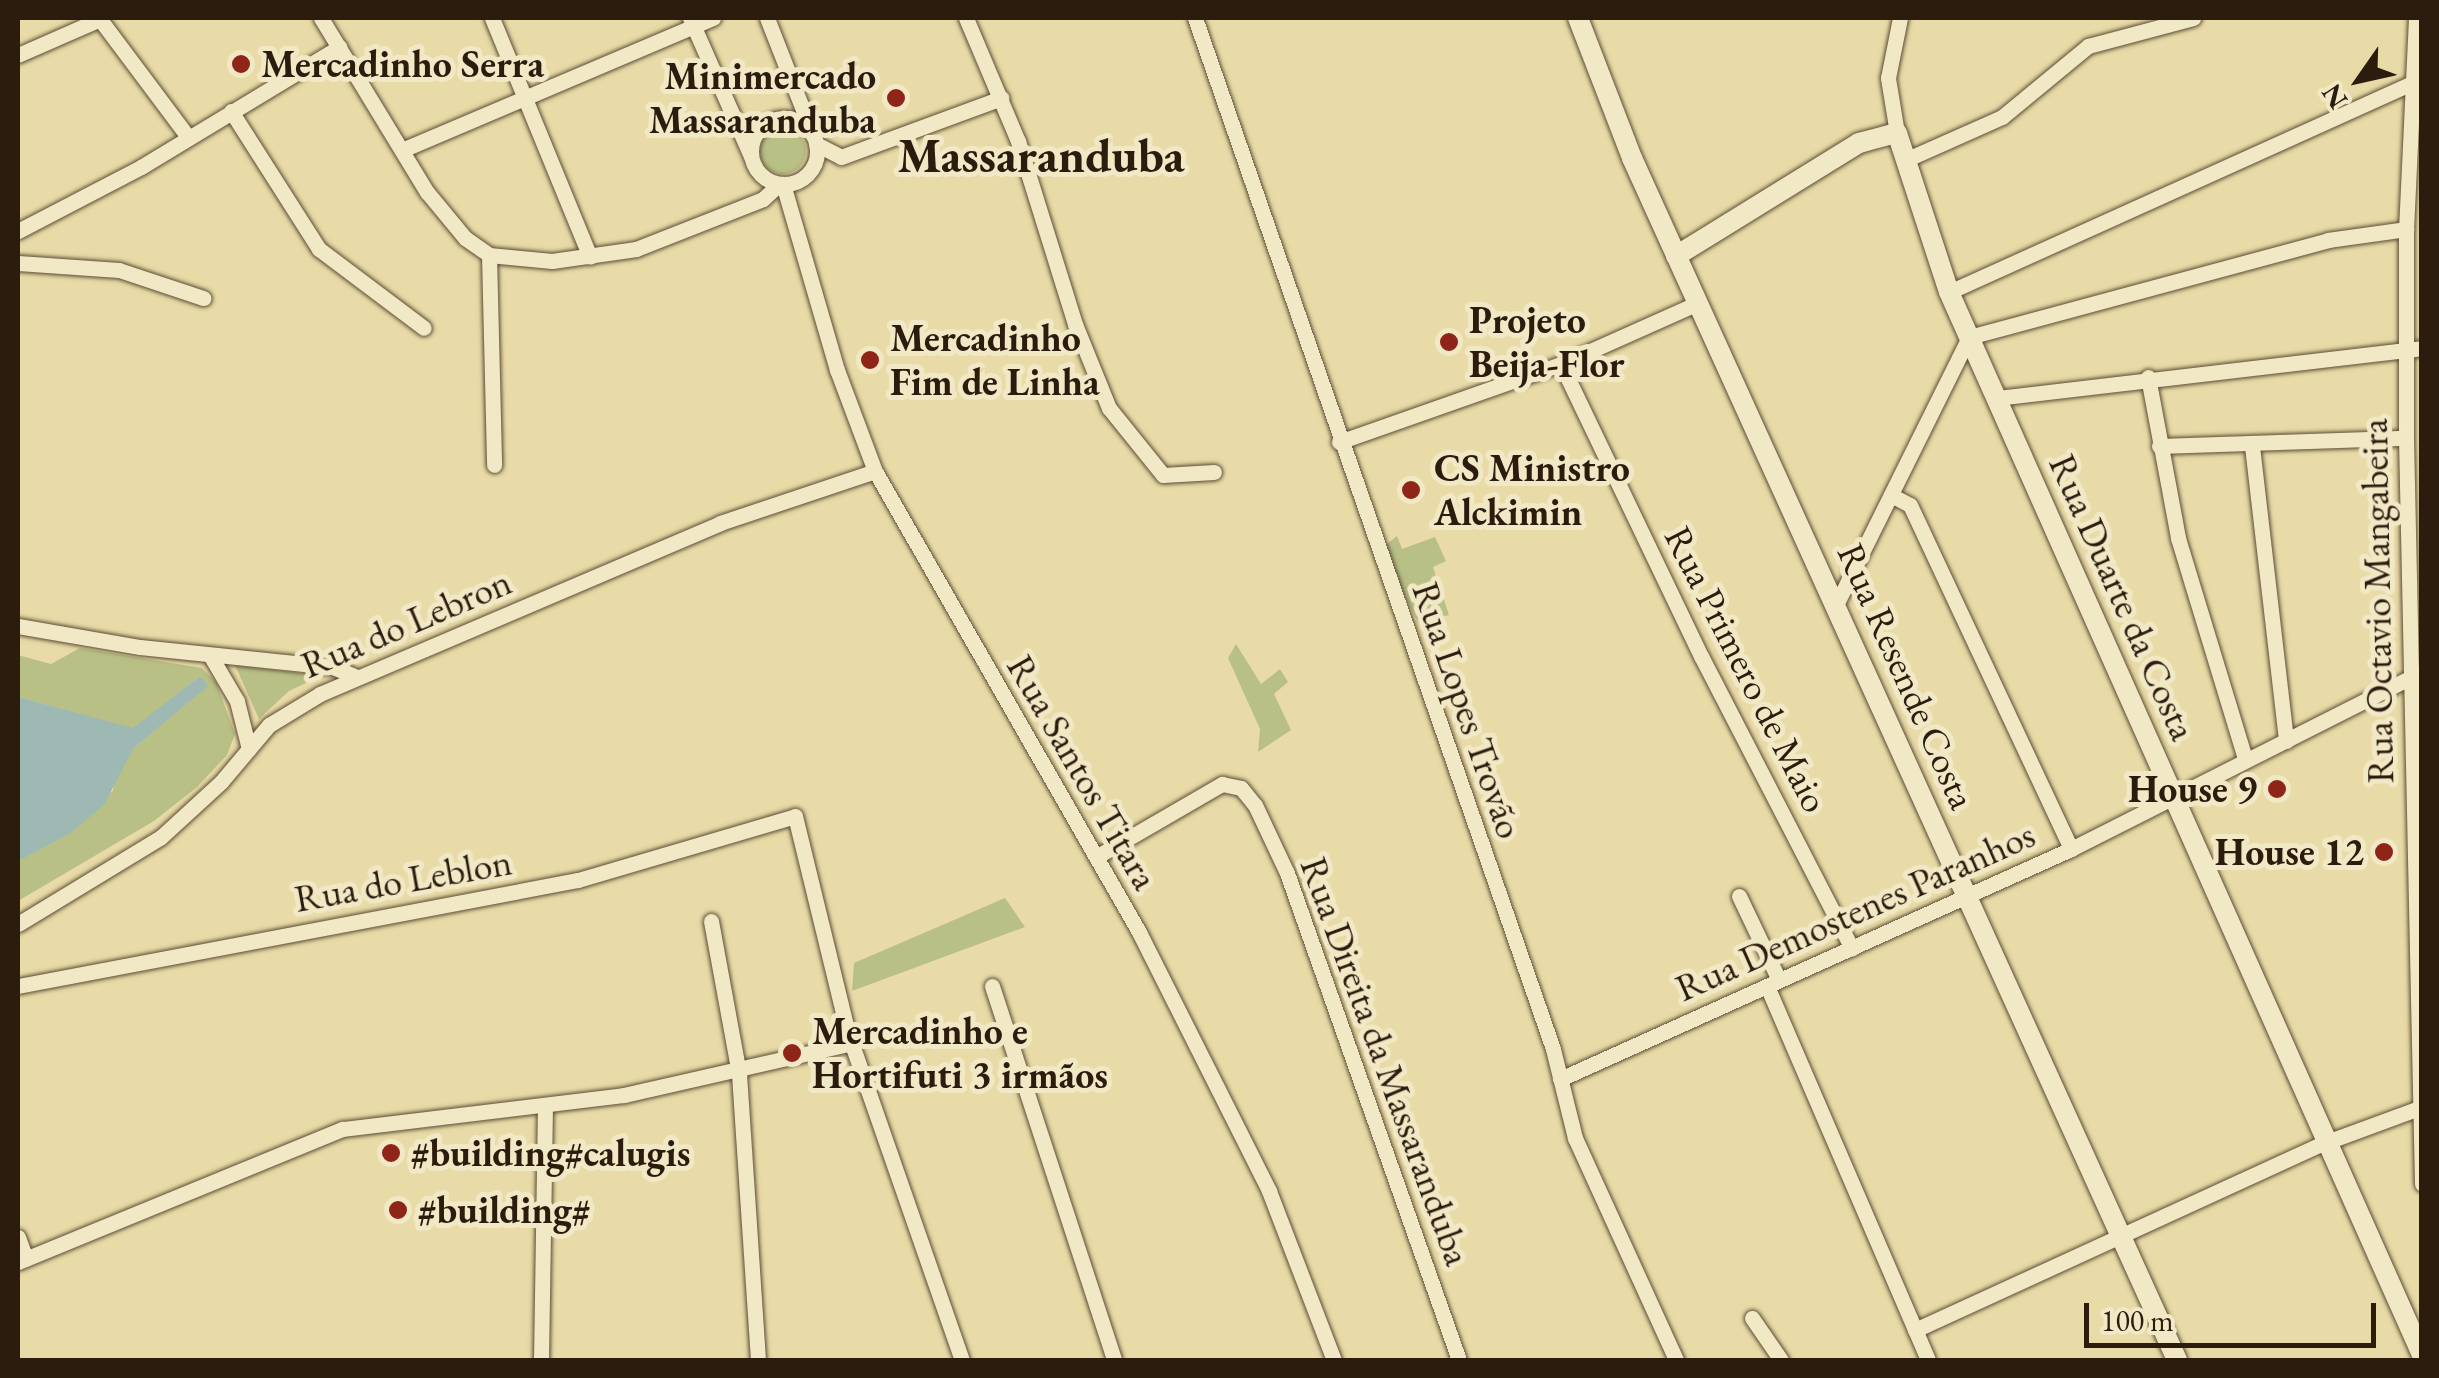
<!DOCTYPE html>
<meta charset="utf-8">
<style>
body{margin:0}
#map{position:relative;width:2439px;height:1378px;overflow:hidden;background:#e9dba7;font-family:"EB Garamond",serif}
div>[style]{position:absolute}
.green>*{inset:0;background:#b8c086}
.round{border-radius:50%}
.water>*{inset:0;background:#9eb8b4}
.roads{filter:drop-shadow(0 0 2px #5b4c34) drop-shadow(0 0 2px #5b4c34)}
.street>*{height:15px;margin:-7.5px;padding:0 7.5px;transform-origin:7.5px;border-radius:7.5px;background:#f1e8c6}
.street>.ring{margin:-7.5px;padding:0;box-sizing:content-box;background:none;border:15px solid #f1e8c6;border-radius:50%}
.secondary>*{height:20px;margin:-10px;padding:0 10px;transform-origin:10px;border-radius:10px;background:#f1e8c6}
.dots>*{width:28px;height:28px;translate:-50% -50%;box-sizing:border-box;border:5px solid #f1e8c6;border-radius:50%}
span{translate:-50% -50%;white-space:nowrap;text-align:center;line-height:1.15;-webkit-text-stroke:10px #f1e8c6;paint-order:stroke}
.poi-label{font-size:38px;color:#2c1c0e;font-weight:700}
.left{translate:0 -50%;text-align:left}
.right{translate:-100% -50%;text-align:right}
.street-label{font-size:38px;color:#2c1c0e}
.district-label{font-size:48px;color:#2c1c0e;font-weight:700}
.frame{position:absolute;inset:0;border:20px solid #2c1c0e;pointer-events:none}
.north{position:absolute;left:2309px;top:30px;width:100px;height:100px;-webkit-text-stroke:8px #f1e8c6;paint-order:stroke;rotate:236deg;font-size:28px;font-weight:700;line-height:40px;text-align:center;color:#2c1c0e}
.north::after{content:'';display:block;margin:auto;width:35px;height:45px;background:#2c1c0e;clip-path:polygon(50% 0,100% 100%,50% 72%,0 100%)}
.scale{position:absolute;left:2084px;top:1303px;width:292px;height:45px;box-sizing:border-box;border:5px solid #2c1c0e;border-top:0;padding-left:12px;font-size:30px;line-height:35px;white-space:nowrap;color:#2c1c0e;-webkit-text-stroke:8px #f1e8c6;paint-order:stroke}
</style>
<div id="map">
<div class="green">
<i class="round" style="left:760px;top:128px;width:46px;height:46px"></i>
<i style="clip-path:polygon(1397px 536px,1402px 549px,1435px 537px,1446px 561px,1433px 567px,1449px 615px,1418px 623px,1382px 548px)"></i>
<i style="clip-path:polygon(1236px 644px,1261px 684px,1280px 669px,1288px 682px,1274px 694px,1291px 730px,1258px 752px,1260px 729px,1228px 658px)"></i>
<i style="clip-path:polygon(80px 648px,202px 668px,216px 682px,235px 734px,227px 755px,197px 787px,154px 821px,18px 901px,18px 861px,113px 791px,114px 777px,133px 749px,207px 686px,200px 676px,133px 729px,18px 697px,18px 655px,51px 664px)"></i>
<i style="clip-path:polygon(235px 665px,321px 676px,289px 691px,259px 719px)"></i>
<i style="clip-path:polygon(1005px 898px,1025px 927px,852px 991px,854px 963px)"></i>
</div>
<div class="water">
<i style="clip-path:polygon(200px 676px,208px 686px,133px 749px,104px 805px,69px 834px,18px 861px,18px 697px,133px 728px)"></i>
</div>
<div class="roads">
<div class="street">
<i style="left:99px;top:18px;width:149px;rotate:53.2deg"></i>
<i style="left:321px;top:18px;width:204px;rotate:58.7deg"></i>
<i style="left:427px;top:192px;width:60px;rotate:50.4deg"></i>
<i style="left:465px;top:238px;width:29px;rotate:35deg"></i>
<i style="left:489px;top:255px;width:63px;rotate:5.4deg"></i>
<i style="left:552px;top:261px;width:85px;rotate:-8.1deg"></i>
<i style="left:636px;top:249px;width:136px;rotate:-21.5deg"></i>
<i style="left:763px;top:199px;width:22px;rotate:-43deg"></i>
<i style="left:492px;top:18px;width:258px;rotate:67.7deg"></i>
<i style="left:690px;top:18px;width:151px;rotate:66.2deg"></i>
<i style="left:767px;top:18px;width:118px;rotate:68.6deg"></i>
<i style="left:966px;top:18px;width:134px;rotate:67.1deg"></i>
<i style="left:1018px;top:141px;width:192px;rotate:72.7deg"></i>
<i style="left:1075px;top:324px;width:91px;rotate:68deg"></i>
<i style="left:1109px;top:408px;width:86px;rotate:51.1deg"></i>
<i style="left:1163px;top:475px;width:51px;rotate:-3.4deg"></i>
<i style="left:1195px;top:18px;width:1091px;rotate:70.85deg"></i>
<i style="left:1553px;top:1049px;width:92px;rotate:76.1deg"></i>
<i style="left:1575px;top:1138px;width:244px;rotate:65.5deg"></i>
<i style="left:2416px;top:18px;width:211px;rotate:92.7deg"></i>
<i style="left:2406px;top:229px;width:209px;rotate:90deg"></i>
<i style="left:2406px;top:438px;width:746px;rotate:88.77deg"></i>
<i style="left:18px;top:55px;width:90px;rotate:-23.7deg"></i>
<i style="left:231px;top:111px;width:164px;rotate:57.5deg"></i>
<i style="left:319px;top:249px;width:131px;rotate:37deg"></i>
<i class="ring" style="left:751px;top:118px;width:51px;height:51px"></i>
<i style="left:1897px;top:133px;width:56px;rotate:-99.3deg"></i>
<i style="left:1888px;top:78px;width:61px;rotate:-78.7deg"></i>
<i style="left:816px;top:144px;width:28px;rotate:27deg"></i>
<i style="left:841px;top:157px;width:171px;rotate:-20.2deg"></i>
<i style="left:402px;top:150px;width:338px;rotate:-23deg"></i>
<i style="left:1905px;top:160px;width:106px;rotate:-23.9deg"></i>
<i style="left:2002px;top:117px;width:112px;rotate:-39.5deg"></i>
<i style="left:2088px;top:46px;width:109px;rotate:-14.9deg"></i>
<i style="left:783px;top:184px;width:194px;rotate:73.8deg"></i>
<i style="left:837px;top:370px;width:108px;rotate:69.4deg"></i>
<i style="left:875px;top:471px;width:531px;rotate:60.2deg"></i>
<i style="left:1139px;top:932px;width:290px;rotate:63.3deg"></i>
<i style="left:1269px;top:1191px;width:181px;rotate:69deg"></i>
<i style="left:18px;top:231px;width:139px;rotate:-27.5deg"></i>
<i style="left:141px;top:167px;width:232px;rotate:-31.2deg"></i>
<i style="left:489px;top:255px;width:210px;rotate:88.6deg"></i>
<i style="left:18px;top:263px;width:101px;rotate:4deg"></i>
<i style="left:119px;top:270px;width:89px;rotate:18.4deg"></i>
<i style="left:1949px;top:292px;width:508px;rotate:-24.29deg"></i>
<i style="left:1561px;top:364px;width:324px;rotate:64.4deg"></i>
<i style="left:1701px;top:656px;width:329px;rotate:62.7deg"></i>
<i style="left:2148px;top:377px;width:164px;rotate:79.4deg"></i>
<i style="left:2178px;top:538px;width:230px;rotate:73.1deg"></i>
<i style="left:1997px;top:398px;width:428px;rotate:-6.7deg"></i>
<i style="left:1339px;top:442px;width:235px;rotate:-19.4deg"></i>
<i style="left:1561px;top:364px;width:150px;rotate:-24deg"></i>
<i style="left:2159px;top:446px;width:247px;rotate:-1.9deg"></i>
<i style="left:2252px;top:446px;width:297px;rotate:83.4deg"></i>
<i style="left:1891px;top:495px;width:21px;rotate:28deg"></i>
<i style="left:1910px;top:505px;width:380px;rotate:64.9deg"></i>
<i style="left:1837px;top:603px;width:297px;rotate:-63.6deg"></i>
<i style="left:1969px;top:337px;width:372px;rotate:-15.1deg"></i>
<i style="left:2328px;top:240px;width:79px;rotate:-8deg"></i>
<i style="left:18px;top:626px;width:124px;rotate:9.8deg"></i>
<i style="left:140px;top:647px;width:194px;rotate:5.9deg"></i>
<i style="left:333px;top:667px;width:25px;rotate:23deg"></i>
<i style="left:210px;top:655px;width:53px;rotate:59.6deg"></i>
<i style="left:237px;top:701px;width:49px;rotate:76deg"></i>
<i style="left:1096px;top:857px;width:146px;rotate:-30.1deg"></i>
<i style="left:1222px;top:784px;width:19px;rotate:12deg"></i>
<i style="left:1241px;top:788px;width:22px;rotate:51deg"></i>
<i style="left:1255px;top:805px;width:75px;rotate:64.8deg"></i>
<i style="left:1287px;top:873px;width:516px;rotate:70.55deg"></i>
<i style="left:1739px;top:896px;width:93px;rotate:64.5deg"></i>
<i style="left:711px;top:921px;width:156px;rotate:79.6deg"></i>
<i style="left:739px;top:1074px;width:287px;rotate:86.2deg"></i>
<i style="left:18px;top:924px;width:167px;rotate:-31.3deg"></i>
<i style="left:161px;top:837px;width:81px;rotate:-42.5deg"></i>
<i style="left:221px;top:782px;width:75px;rotate:-49.9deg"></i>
<i style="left:269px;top:725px;width:60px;rotate:-31.3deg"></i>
<i style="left:320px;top:694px;width:435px;rotate:-23.1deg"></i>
<i style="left:720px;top:523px;width:163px;rotate:-18.5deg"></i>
<i style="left:18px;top:986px;width:570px;rotate:-10.72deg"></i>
<i style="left:578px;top:880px;width:226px;rotate:-16.4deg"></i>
<i style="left:795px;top:816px;width:220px;rotate:76.3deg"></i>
<i style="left:847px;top:1030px;width:349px;rotate:70.8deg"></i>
<i style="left:992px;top:986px;width:393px;rotate:71.9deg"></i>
<i style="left:1767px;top:986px;width:407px;rotate:66.7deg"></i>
<i style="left:1560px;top:1079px;width:560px;rotate:-24.23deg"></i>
<i style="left:2071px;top:849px;width:393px;rotate:-26.8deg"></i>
<i style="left:18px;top:1237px;width:23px;rotate:70deg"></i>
<i style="left:18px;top:1262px;width:351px;rotate:-22.3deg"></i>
<i style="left:343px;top:1129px;width:283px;rotate:-6.9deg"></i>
<i style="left:624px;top:1095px;width:234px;rotate:-12.8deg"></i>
<i style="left:1752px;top:1318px;width:51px;rotate:55.4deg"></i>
<i style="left:1915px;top:1330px;width:450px;rotate:-24.6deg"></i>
<i style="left:2324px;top:1143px;width:104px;rotate:-20.2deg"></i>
<i style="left:541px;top:1360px;width:254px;rotate:-89.1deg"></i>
</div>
<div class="secondary">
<i style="left:1578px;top:18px;width:150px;rotate:68.9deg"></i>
<i style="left:1632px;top:158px;width:1320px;rotate:65.61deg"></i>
<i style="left:1676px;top:256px;width:215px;rotate:-31.7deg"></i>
<i style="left:1859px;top:143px;width:39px;rotate:-15deg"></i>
<i style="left:1897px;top:133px;width:167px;rotate:71.9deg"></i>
<i style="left:1949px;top:292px;width:1163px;rotate:66.01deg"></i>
</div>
</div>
<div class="dots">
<i style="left:241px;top:64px;background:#8f2418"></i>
<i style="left:896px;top:98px;background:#8f2418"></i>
<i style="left:1449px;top:342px;background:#8f2418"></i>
<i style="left:870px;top:360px;background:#8f2418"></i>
<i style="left:1411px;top:490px;background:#8f2418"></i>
<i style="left:2277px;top:789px;background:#8f2418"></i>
<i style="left:2384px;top:852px;background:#8f2418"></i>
<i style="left:792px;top:1053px;background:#8f2418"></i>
<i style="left:391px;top:1153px;background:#8f2418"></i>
<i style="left:398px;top:1210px;background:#8f2418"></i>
</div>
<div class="poi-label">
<span class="left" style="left:261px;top:64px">Mercadinho Serra</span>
<span class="right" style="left:876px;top:98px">Minimercado<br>Massaranduba</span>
<span class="left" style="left:1469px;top:342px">Projeto<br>Beija-Flor</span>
<span class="left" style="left:890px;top:360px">Mercadinho<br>Fim de Linha</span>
<span class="left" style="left:1434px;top:490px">CS Ministro<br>Alckimin</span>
<span class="right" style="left:2257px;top:789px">House 9</span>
<span class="right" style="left:2364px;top:852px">House 12</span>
<span class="left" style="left:812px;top:1053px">Mercadinho e<br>Hortifuti 3 irmãos</span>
<span class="left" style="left:411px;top:1153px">#building#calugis</span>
<span class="left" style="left:418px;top:1210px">#building#</span>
</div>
<div class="street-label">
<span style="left:2123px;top:597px;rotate:66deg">Rua Duarte da Costa</span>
<span style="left:2377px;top:601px;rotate:-91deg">Rua Octavio Mangabeira</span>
<span style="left:406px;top:623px;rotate:-23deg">Rua do Lebron</span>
<span style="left:1747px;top:669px;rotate:63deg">Rua Primero de Maio</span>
<span style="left:1907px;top:676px;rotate:66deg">Rua Resende Costa</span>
<span style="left:1468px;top:710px;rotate:71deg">Rua Lopes Trovão</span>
<span style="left:1083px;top:772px;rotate:60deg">Rua Santos Titara</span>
<span style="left:403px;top:880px;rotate:-10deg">Rua do Leblon</span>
<span style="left:1855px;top:911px;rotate:-24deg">Rua Demostenes Paranhos</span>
<span style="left:1386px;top:1061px;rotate:70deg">Rua Direita da Massaranduba</span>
</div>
<div class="district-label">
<span style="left:1041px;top:156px">Massaranduba</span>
</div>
<div class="frame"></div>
<div class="north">N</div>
<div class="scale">100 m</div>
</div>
